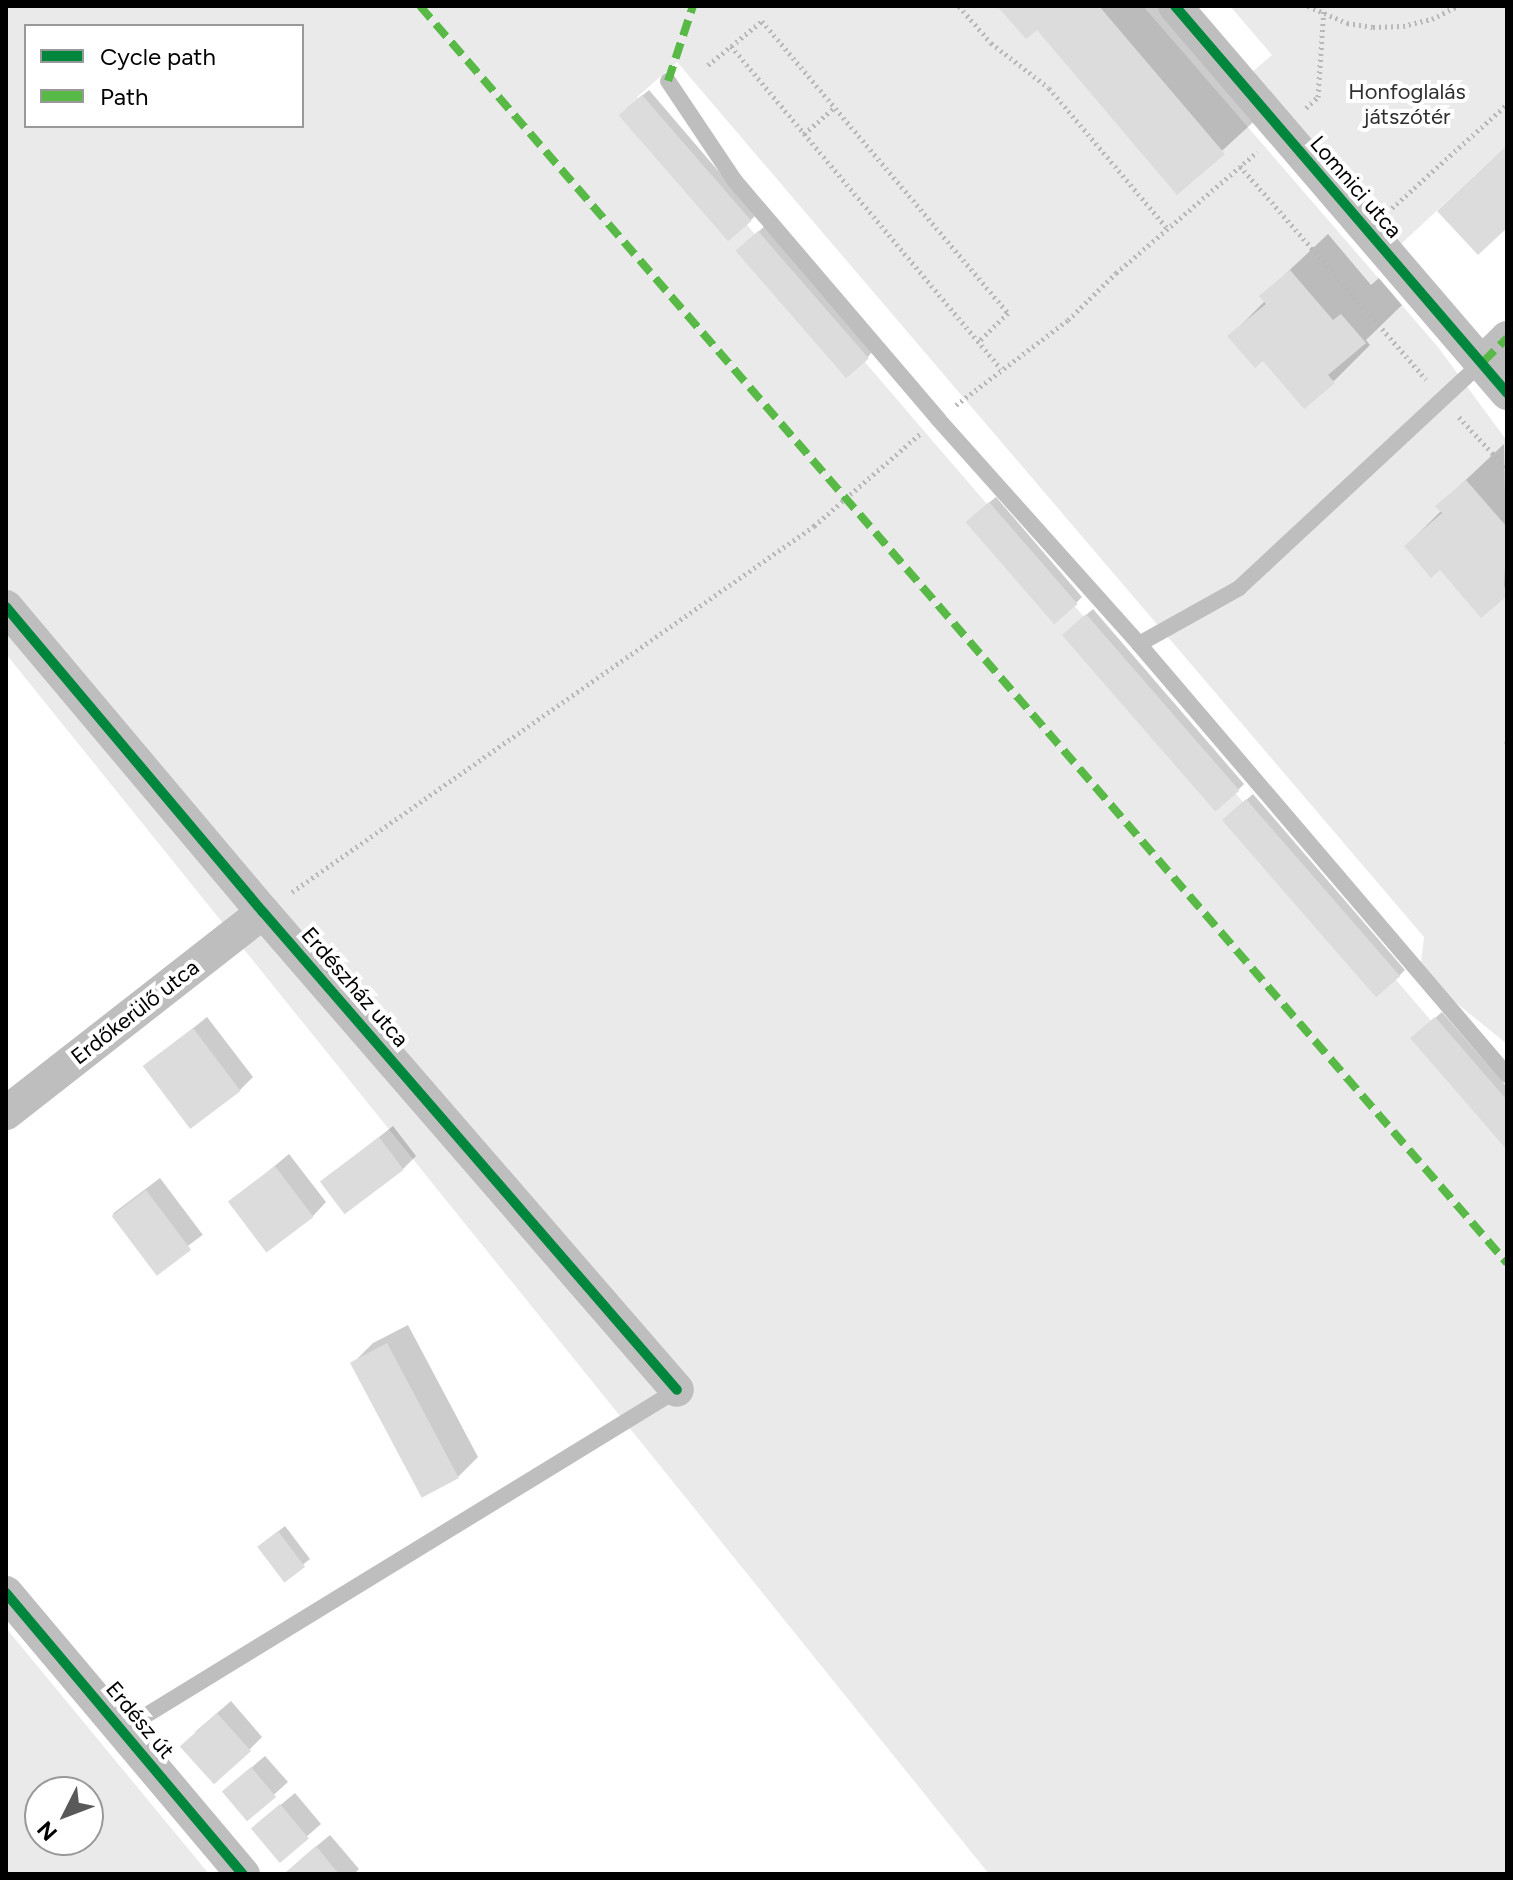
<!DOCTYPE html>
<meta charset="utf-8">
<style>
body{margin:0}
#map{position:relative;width:1513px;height:1880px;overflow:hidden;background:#fff;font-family:Figtree,sans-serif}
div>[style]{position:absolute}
.green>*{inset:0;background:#eaeaea}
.shadow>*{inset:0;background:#0003;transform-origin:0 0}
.building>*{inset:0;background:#dcdcdc;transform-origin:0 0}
.path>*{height:5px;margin-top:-2.5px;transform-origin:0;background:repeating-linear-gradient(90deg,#b8b8b8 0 2px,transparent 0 6px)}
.service>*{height:16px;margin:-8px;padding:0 8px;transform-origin:8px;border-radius:8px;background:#bebebe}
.minor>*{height:34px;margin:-17px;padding:0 17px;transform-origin:17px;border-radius:17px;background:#bebebe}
.quiet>*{height:8px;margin-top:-4px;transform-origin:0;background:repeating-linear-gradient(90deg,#58b947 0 16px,transparent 0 24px)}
.cycleway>*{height:10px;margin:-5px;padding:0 5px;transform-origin:5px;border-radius:5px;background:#00873e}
span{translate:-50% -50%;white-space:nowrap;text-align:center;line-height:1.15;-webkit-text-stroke:8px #fff;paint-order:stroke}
.park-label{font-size:22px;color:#2f2f2f}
.street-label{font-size:22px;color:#000}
.frame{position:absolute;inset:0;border:8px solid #000;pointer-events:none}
.legend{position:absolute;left:24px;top:24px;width:280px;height:104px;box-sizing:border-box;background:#fff;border:2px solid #999;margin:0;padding:10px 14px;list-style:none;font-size:24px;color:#000}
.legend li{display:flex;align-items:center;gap:16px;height:40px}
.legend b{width:40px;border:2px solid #999}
.north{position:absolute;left:24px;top:1776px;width:80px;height:80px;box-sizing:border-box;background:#fff;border:2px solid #999;border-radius:50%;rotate:228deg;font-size:22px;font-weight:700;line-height:32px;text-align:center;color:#000}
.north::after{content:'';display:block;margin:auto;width:28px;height:36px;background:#595959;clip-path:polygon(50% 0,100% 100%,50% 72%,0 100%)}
</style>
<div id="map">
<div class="green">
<i style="clip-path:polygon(evenodd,6px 6px,1143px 6px,1438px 347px,1507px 441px,1507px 1044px,1449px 997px,1421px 962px,1424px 937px,677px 62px,637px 97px,1507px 1109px,1507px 1874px,989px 1874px,6px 654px,6px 6px,26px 26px,302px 26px,302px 126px,26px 126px,26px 26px)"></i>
<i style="clip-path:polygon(1230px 6px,1507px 6px,1507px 145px,1400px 245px,1252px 72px,1272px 55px)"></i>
<i style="clip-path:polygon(evenodd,6px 1628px,209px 1874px,6px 1874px,6px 1628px,88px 1792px,88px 1840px,40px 1840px,40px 1792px,88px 1792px)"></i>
</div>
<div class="shadow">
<i style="clip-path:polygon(1000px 6px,1167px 6px,1261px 115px,1177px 192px,1037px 27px)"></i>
<i style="clip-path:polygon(649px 90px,756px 215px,750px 221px,626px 109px)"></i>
<i style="clip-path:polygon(765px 226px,872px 352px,867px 358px,743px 245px)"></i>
<i style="clip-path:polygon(1328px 234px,1371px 285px,1379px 278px,1402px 305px,1366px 340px,1370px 345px,1334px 381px,1264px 358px,1230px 336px,1266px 300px,1262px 296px)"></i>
<i style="clip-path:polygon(1504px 444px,1507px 593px,1481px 615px,1440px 567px,1406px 546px,1442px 510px,1438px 506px)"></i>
<i style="clip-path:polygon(996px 497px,1082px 597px,1076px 603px,973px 516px)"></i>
<i style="clip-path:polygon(1093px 609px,1244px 784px,1238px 790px,1070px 629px)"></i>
<i style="clip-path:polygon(1253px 794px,1405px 970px,1399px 976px,1230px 814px)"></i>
<i style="clip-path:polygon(1442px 1012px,1507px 1087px,1507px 1147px,1419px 1032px)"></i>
<i style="clip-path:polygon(207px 1017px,253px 1077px,240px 1090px,146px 1066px)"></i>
<i style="clip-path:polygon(393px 1126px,416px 1156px,403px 1169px,322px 1182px)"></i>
<i style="clip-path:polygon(289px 1154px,326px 1202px,313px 1216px,231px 1202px)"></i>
<i style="left:160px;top:1178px;width:71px;height:59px;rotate:53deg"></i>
<i style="clip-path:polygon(408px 1325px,478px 1457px,458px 1477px,353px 1363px,373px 1343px)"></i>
<i style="clip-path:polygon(285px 1526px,310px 1559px,284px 1580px,266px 1541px)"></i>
<i style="clip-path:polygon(231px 1701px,262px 1737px,249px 1750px,195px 1732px)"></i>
<i style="clip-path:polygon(265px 1756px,288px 1782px,247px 1819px,238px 1779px)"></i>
<i style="clip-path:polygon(295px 1793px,321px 1824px,280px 1860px,267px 1816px)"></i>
<i style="clip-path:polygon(330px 1835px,359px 1869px,354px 1874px,290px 1874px,301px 1859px)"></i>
</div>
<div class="building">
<i style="clip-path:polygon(997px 6px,1099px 6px,1225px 154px,1177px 195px,1037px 30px,1026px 39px)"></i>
<i style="left:642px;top:95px;width:167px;height:31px;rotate:49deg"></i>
<i style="clip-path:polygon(1507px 145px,1507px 228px,1478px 255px,1437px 211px)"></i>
<i style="left:758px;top:231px;width:169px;height:30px;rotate:49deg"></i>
<i style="clip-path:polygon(1290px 270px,1333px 320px,1341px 314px,1366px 343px,1328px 375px,1335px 383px,1304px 409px,1263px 361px,1255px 368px,1227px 336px,1266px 304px,1259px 296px)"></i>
<i style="clip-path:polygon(1466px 480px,1507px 527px,1504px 585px,1507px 596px,1481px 618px,1440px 570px,1431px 578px,1404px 546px,1442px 513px,1435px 506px)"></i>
<i style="left:989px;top:502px;width:135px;height:31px;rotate:49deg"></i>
<i style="left:1086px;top:614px;width:234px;height:32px;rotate:49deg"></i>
<i style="left:1246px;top:799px;width:235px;height:32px;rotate:49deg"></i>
<i style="clip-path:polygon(1435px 1017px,1507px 1100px,1507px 1150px,1410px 1038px)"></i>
<i style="left:193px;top:1028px;width:79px;height:63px;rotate:53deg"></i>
<i style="left:379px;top:1137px;width:41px;height:74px;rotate:53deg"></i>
<i style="left:275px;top:1166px;width:64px;height:59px;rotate:53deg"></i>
<i style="left:146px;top:1190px;width:75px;height:43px;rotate:53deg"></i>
<i style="left:387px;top:1343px;width:153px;height:42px;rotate:62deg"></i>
<i style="left:278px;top:1531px;width:45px;height:26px;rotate:53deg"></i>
<i style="left:217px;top:1713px;width:51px;height:50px;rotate:48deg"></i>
<i style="left:251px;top:1767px;width:39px;height:38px;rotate:50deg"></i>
<i style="left:280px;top:1804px;width:45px;height:38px;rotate:50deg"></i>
<i style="clip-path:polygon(316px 1846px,339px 1874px,288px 1874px,286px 1872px)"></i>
</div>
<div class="path">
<i style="left:959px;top:6px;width:49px;rotate:49.1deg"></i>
<i style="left:991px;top:43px;width:73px;rotate:37.8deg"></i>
<i style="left:1049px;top:88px;width:183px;rotate:49.9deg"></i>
<i style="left:1308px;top:6px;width:43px;rotate:23.6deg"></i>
<i style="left:1347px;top:23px;width:26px;rotate:9deg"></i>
<i style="left:1373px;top:27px;width:30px;rotate:-2deg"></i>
<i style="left:1403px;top:26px;width:30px;rotate:-14deg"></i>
<i style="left:1432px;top:19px;width:29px;rotate:-27deg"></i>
<i style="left:731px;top:46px;width:421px;rotate:50.1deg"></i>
<i style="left:708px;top:65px;width:70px;rotate:-39.2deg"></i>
<i style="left:762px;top:21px;width:382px;rotate:49.9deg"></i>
<i style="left:1008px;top:313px;width:42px;rotate:136deg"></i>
<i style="left:1306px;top:108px;width:16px;rotate:-43deg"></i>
<i style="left:1318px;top:97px;width:91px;rotate:-86.2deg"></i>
<i style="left:804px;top:134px;width:41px;rotate:-41.1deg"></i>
<i style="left:1240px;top:166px;width:283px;rotate:48.9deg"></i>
<i style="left:1392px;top:208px;width:155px;rotate:-42.1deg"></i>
<i style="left:956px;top:405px;width:141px;rotate:-37.2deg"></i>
<i style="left:1068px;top:320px;width:67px;rotate:-44.4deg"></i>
<i style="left:1116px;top:273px;width:186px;rotate:-40.6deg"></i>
<i style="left:1459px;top:417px;width:71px;rotate:47.3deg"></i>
<i style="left:1507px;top:741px;width:3px;rotate:90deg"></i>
<i style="left:292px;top:892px;width:638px;rotate:-35.04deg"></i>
<i style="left:814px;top:526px;width:140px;rotate:-41deg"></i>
</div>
<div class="service">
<i style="left:668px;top:81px;width:120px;rotate:56.2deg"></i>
<i style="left:735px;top:181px;width:313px;rotate:49.5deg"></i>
<i style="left:938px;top:419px;width:302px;rotate:48.2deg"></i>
<i style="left:1139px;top:644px;width:567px;rotate:49.51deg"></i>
<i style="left:1139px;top:644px;width:115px;rotate:-29.2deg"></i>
<i style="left:1239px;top:588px;width:332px;rotate:-42.9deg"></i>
<i style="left:122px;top:1730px;width:651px;rotate:-31.49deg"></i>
</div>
<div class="minor">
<i style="left:1175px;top:6px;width:510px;rotate:49.37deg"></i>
<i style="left:1483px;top:362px;width:34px;rotate:-45deg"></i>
<i style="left:6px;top:607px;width:399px;rotate:49.9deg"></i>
<i style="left:263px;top:912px;width:632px;rotate:49.1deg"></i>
<i style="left:6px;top:1113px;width:326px;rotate:-38deg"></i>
<i style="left:6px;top:1593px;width:368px;rotate:49.9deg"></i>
</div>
<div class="quiet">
<i style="left:420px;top:6px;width:1662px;rotate:49.15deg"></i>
<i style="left:668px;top:81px;width:79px;rotate:-71.6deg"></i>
<i style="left:1483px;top:362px;width:34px;rotate:-45deg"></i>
</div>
<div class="cycleway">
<i style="left:1175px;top:6px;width:510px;rotate:49.37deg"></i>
<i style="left:6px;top:607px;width:399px;rotate:49.9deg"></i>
<i style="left:263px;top:912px;width:632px;rotate:49.1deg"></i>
<i style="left:6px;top:1593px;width:368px;rotate:49.9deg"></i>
</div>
<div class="park-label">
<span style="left:1407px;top:104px">Honfoglalás<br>játszótér</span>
</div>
<div class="street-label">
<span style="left:1356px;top:187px;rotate:49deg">Lomnici utca</span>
<span style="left:355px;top:987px;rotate:49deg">Erdészház utca</span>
<span style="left:135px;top:1012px;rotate:-38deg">Erdőkerülő utca</span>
<span style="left:140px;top:1720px;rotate:50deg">Erdész út</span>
</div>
<div class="frame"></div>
<ul class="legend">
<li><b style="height:10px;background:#00873e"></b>Cycle path</li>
<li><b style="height:10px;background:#58b947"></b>Path</li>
</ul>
<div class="north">N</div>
</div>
